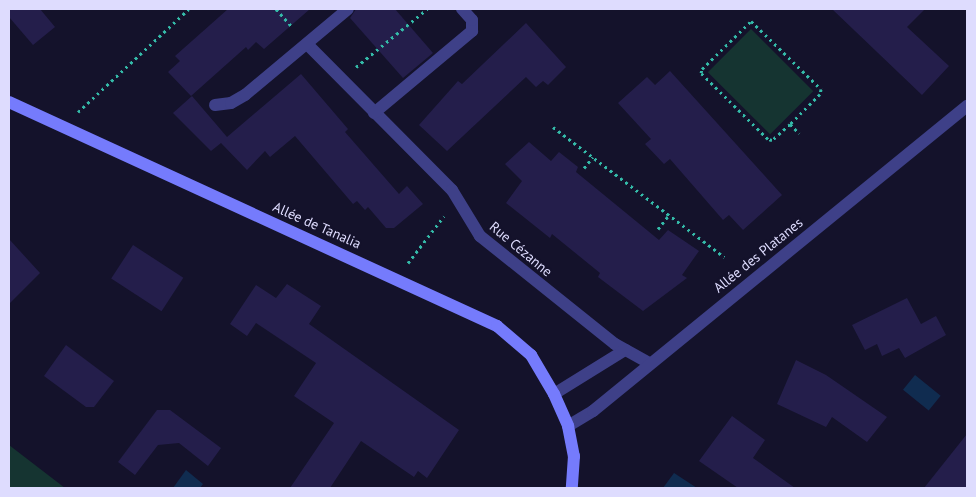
<!DOCTYPE html>
<meta charset="utf-8">
<style>
body{margin:0}
#map{position:relative;width:976px;height:497px;overflow:hidden;background:#14122b;font-family:"PT Sans",sans-serif}
div>[style]{position:absolute}
.green>*{inset:0;background:#153431;transform-origin:0 0}
.water>*{inset:0;background:#102c50;transform-origin:0 0}
.building>*{inset:0;background:#241e4b;transform-origin:0 0}
.path>*{height:3px;margin-top:-1.5px;transform-origin:0;background:repeating-linear-gradient(90deg,#34bba9 0 2.5px,transparent 0 6.5px)}
.street>*{height:12px;margin:-6px;padding:0 6px;transform-origin:6px;border-radius:6px;background:#3e4088}
.secondary>*{height:12px;margin:-6px;padding:0 6px;transform-origin:6px;border-radius:6px;background:#757bfc}
span{translate:-50% -50%;white-space:nowrap;text-align:center;line-height:1.15;-webkit-text-stroke:4px #14122b;paint-order:stroke}
.street-label{font-size:14px;color:#dedcfe}
.frame{position:absolute;inset:0;border:10px solid #dedcfe;pointer-events:none}
</style>
<div id="map">
<div class="green">
<i style="left:751px;top:29px;width:88px;height:61px;rotate:45deg"></i>
<i style="clip-path:polygon(9px 445px,65px 488px,9px 488px)"></i>
</div>
<div class="water">
<i style="left:915px;top:375px;width:33px;height:19px;rotate:39deg"></i>
<i style="clip-path:polygon(186px 470px,203px 484px,200px 488px,173px 488px)"></i>
<i style="clip-path:polygon(674px 473px,697px 488px,663px 488px)"></i>
</div>
<div class="building">
<i style="clip-path:polygon(9px 9px,40px 9px,55px 27px,33px 45px,9px 17px)"></i>
<i style="clip-path:polygon(228px 9px,310px 9px,264px 49px,256px 42px,248px 50px,246px 47px,191px 96px,168px 72px,180px 61px,175px 56px)"></i>
<i style="clip-path:polygon(356px 9px,395px 9px,433px 53px,403px 78px,350px 18px)"></i>
<i style="clip-path:polygon(832px 9px,925px 9px,907px 27px,949px 66px,922px 95px)"></i>
<i style="clip-path:polygon(526px 23px,566px 67px,548px 85px,543px 81px,536px 87px,526px 77px,447px 151px,419px 125px,458px 81px,462px 84px)"></i>
<i style="clip-path:polygon(670px 71px,782px 195px,743px 230px,729px 215px,723px 220px,670px 159px,664px 164px,645px 144px,651px 139px,618px 103px,647px 77px,655px 85px)"></i>
<i style="clip-path:polygon(301px 74px,348px 129px,345px 132px,399px 194px,407px 186px,423px 204px,394px 228px,386px 228px,368px 207px,365px 210px,357px 201px,353px 204px,295px 136px,270px 157px,265px 151px,247px 170px,221px 143px,211px 151px,173px 113px,192px 96px,227px 137px)"></i>
<i style="clip-path:polygon(529px 142px,551px 161px,559px 152px,578px 167px,576px 172px,659px 240px,668px 230px,699px 251px,682px 275px,687px 278px,643px 311px,598px 277px,600px 273px,552px 234px,550px 238px,506px 203px,522px 181px,505px 164px)"></i>
<i style="clip-path:polygon(9px 239px,40px 273px,9px 304px)"></i>
<i style="left:133px;top:245px;width:60px;height:40px;rotate:33deg"></i>
<i style="clip-path:polygon(287px 284px,321px 306px,309px 324px,459px 430px,427px 478px,418px 471px,414px 477px,361px 441px,330px 488px,290px 488px,334px 423px,294px 396px,316px 363px,256px 323px,247px 336px,230px 324px,256px 285px,276px 298px)"></i>
<i style="clip-path:polygon(907px 298px,921px 324px,936px 316px,946px 335px,905px 358px,899px 348px,882px 356px,877px 344px,865px 350px,852px 325px)"></i>
<i style="clip-path:polygon(66px 345px,114px 381px,94px 407px,86px 407px,44px 376px)"></i>
<i style="clip-path:polygon(796px 360px,826px 375px,887px 417px,867px 442px,832px 417px,826px 427px,777px 404px)"></i>
<i style="clip-path:polygon(157px 410px,170px 410px,221px 448px,208px 466px,179px 443px,158px 445px,135px 475px,118px 462px)"></i>
<i style="clip-path:polygon(732px 416px,765px 440px,753px 458px,795px 488px,738px 488px,699px 461px)"></i>
<i style="clip-path:polygon(967px 434px,967px 488px,924px 488px)"></i>
</div>
<div class="path">
<i style="left:276px;top:9px;width:25px;rotate:48deg"></i>
<i style="left:356px;top:67px;width:92px;rotate:-39.2deg"></i>
<i style="left:78px;top:112px;width:151px;rotate:-42.9deg"></i>
<i style="left:790px;top:124px;width:24px;rotate:138deg"></i>
<i style="left:772px;top:140px;width:4px;rotate:-166deg"></i>
<i style="left:768px;top:139px;width:94px;rotate:-135.4deg"></i>
<i style="left:701px;top:73px;width:4px;rotate:-76deg"></i>
<i style="left:702px;top:69px;width:69px;rotate:-44.4deg"></i>
<i style="left:751px;top:21px;width:98px;rotate:44.2deg"></i>
<i style="left:821px;top:89px;width:5px;rotate:101deg"></i>
<i style="left:820px;top:94px;width:42px;rotate:135deg"></i>
<i style="left:790px;top:124px;width:13px;rotate:45deg"></i>
<i style="left:553px;top:127px;width:215px;rotate:37.2deg"></i>
<i style="left:584px;top:168px;width:14px;rotate:-51deg"></i>
<i style="left:658px;top:229px;width:18px;rotate:-52deg"></i>
<i style="left:408px;top:263px;width:59px;rotate:-52.5deg"></i>
</div>
<div class="street">
<i style="left:307px;top:44px;width:206px;rotate:45.2deg"></i>
<i style="left:452px;top:190px;width:54px;rotate:58.7deg"></i>
<i style="left:480px;top:236px;width:173px;rotate:38.7deg"></i>
<i style="left:615px;top:344px;width:39px;rotate:29deg"></i>
<i style="left:215px;top:105px;width:16px;rotate:-7deg"></i>
<i style="left:231px;top:103px;width:16px;rotate:-30deg"></i>
<i style="left:245px;top:95px;width:134px;rotate:-39.9deg"></i>
<i style="left:374px;top:113px;width:128px;rotate:-39.9deg"></i>
<i style="left:472px;top:31px;width:11px;rotate:-90deg"></i>
<i style="left:472px;top:20px;width:15px;rotate:-132deg"></i>
<i style="left:554px;top:394px;width:84px;rotate:-31.8deg"></i>
<i style="left:568px;top:426px;width:29px;rotate:-31deg"></i>
<i style="left:593px;top:411px;width:483px;rotate:-39.2deg"></i>
</div>
<div class="secondary">
<i style="left:9px;top:102px;width:537px;rotate:24.66deg"></i>
<i style="left:497px;top:326px;width:45px;rotate:40.5deg"></i>
<i style="left:531px;top:355px;width:45px;rotate:59.5deg"></i>
<i style="left:554px;top:394px;width:35px;rotate:66deg"></i>
<i style="left:568px;top:426px;width:31px;rotate:79deg"></i>
<i style="left:574px;top:456px;width:32px;rotate:94deg"></i>
</div>
<div class="street-label">
<span style="left:317px;top:225px;rotate:24deg">Allée de Tanalia</span>
<span style="left:521px;top:249px;rotate:40deg">Rue Cézanne</span>
<span style="left:758px;top:255px;rotate:-39deg">Allée des Platanes</span>
</div>
<div class="frame"></div>
</div>
